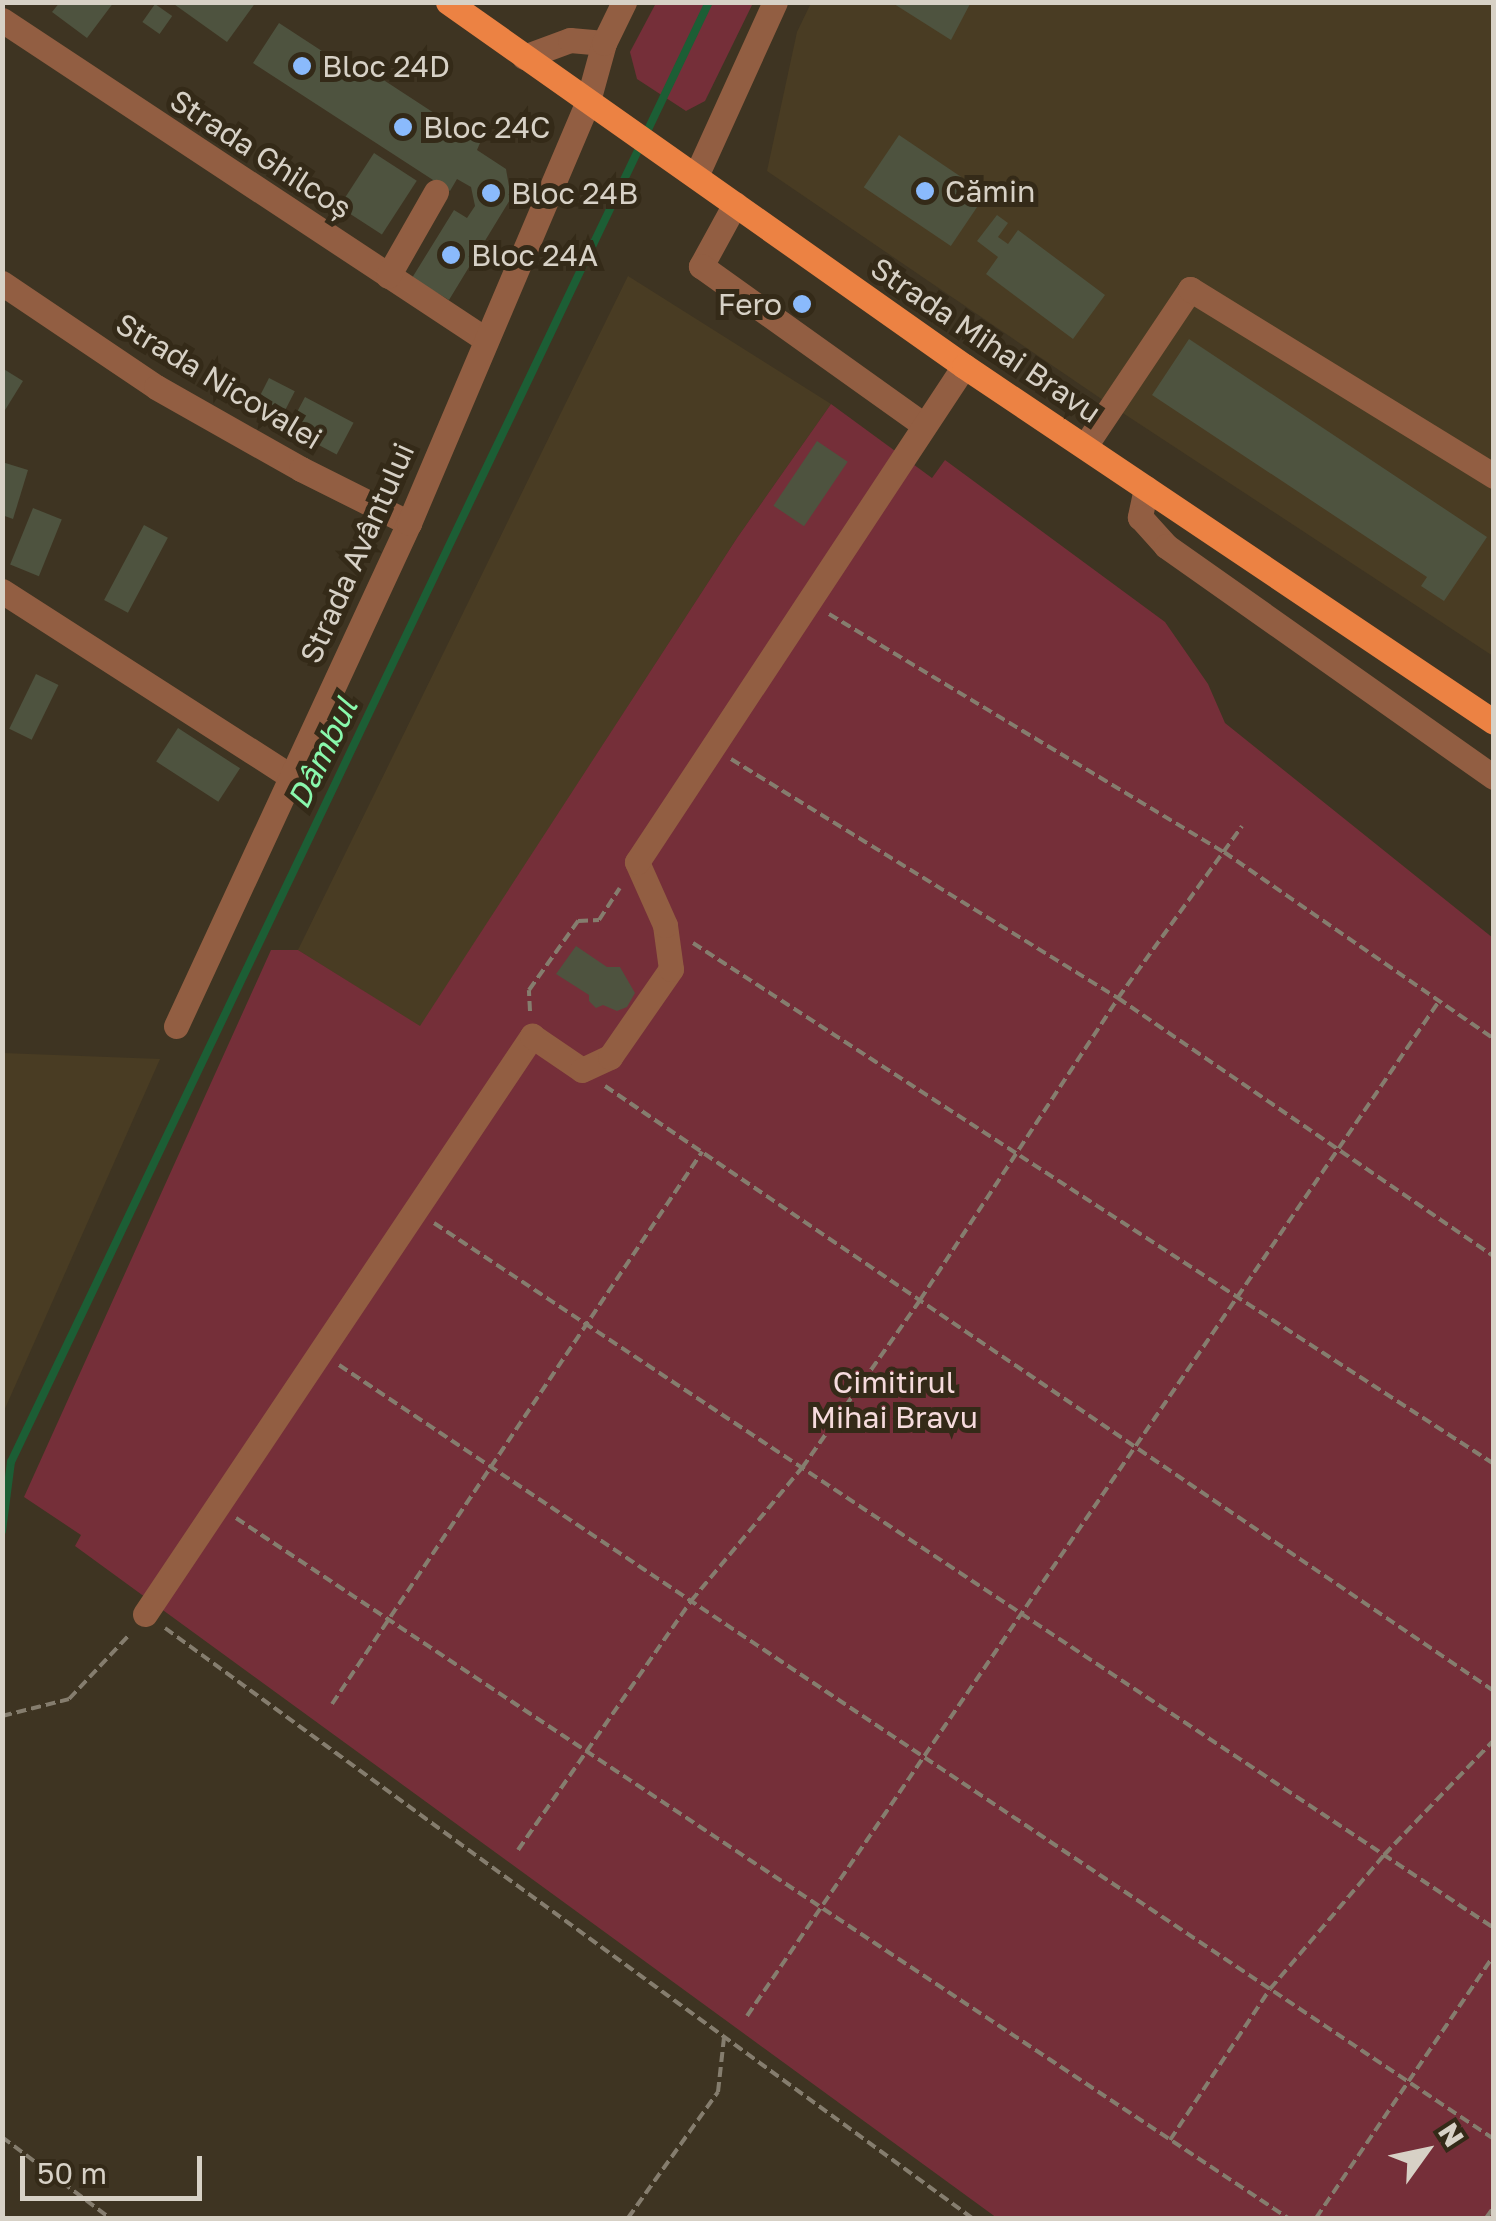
<!DOCTYPE html>
<meta charset="utf-8">
<style>
body{margin:0}
#map{position:relative;width:1496px;height:2221px;overflow:hidden;background:#3e3422;font-family:"Golos Text",sans-serif}
div>[style]{position:absolute}
.built>*{inset:0;background:#493c23}
.green>*{inset:0;background:#752f39}
.stream>*{height:8px;margin:-4px;padding:0 4px;transform-origin:4px;border-radius:4px;background:#1c5e35}
.building>*{inset:0;background:#4e533f;transform-origin:0 0}
.path>*{height:4px;margin-top:-2px;transform-origin:0;background:repeating-linear-gradient(90deg,#857d6e 0 10px,transparent 0 15px)}
.minor>*{height:25px;margin:-12.5px;padding:0 12.5px;transform-origin:12.5px;border-radius:12.5px;background:#925e42}
.major>*{height:25px;margin:-12.5px;padding:0 12.5px;transform-origin:12.5px;border-radius:12.5px;background:#ec8243}
.dots>*{width:28px;height:28px;translate:-50% -50%;box-sizing:border-box;border:5px solid #342a18;border-radius:50%}
span{translate:-50% -50%;white-space:nowrap;text-align:center;line-height:1.15;-webkit-text-stroke:10px #342a18;paint-order:stroke}
.poi-label{font-size:30px;color:#d7d1c6}
.left{translate:0 -50%;text-align:left}
.right{translate:-100% -50%;text-align:right}
.street-label{font-size:30px;color:#d7d1c6}
.park-label{font-size:30px;color:#f6dbdd}
.water-label{font-size:32px;color:#89f8ac;font-style:italic}
.frame{position:absolute;inset:0;border:5px solid #d7d1c6;pointer-events:none}
.north{position:absolute;left:1376px;top:2101px;width:100px;height:100px;-webkit-text-stroke:8px #342a18;paint-order:stroke;rotate:57deg;font-size:28px;font-weight:700;line-height:40px;text-align:center;color:#d7d1c6}
.north::after{content:'';display:block;margin:auto;width:35px;height:45px;background:#d7d1c6;clip-path:polygon(50% 0,100% 100%,50% 72%,0 100%)}
.scale{position:absolute;left:20px;top:2156px;width:182px;height:45px;box-sizing:border-box;border:5px solid #d7d1c6;border-top:0;padding-left:12px;font-size:30px;line-height:35px;white-space:nowrap;color:#d7d1c6;-webkit-text-stroke:8px #342a18;paint-order:stroke}
</style>
<div id="map">
<div class="built">
<i style="clip-path:polygon(811px 3px,1493px 3px,1493px 656px,1100px 398px,767px 171px,797px 32px)"></i>
<i style="clip-path:polygon(628px 276px,831px 404px,737px 538px,420px 1027px,298px 950px)"></i>
<i style="clip-path:polygon(3px 1053px,160px 1059px,3px 1413px,2px 1053px)"></i>
</div>
<div class="green">
<i style="clip-path:polygon(656px 3px,753px 3px,705px 101px,686px 111px,637px 79px,630px 52px)"></i>
<i style="clip-path:polygon(831px 404px,932px 478px,945px 460px,1165px 622px,1208px 684px,1225px 723px,1493px 938px,1493px 2218px,997px 2218px,75px 1546px,81px 1535px,24px 1497px,271px 950px,298px 950px,420px 1026px,737px 538px)"></i>
</div>
<div class="stream">
<i style="left:2px;top:1531px;width:70px;rotate:-82.6deg"></i>
<i style="left:11px;top:1462px;width:1618px;rotate:-64.45deg"></i>
</div>
<div class="building">
<i style="clip-path:polygon(60px 2px,114px 2px,87px 38px,52px 12px)"></i>
<i style="clip-path:polygon(171px 2px,256px 2px,227px 42px)"></i>
<i style="clip-path:polygon(891px 2px,971px 2px,951px 40px)"></i>
<i style="left:155px;top:4px;width:21px;height:22px;rotate:35deg"></i>
<i style="clip-path:polygon(279px 23px,351px 70px,356px 62px,480px 143px,477px 150px,506px 169px,511px 198px,449px 300px,412px 278px,454px 210px,467px 218px,475px 206px,471px 187px,457px 179px,450px 191px,253px 63px)"></i>
<i style="left:899px;top:135px;width:105px;height:63px;rotate:34deg"></i>
<i style="left:374px;top:153px;width:51px;height:64px;rotate:33deg"></i>
<i style="clip-path:polygon(997px 215px,1008px 223px,998px 237px,1008px 244px,1018px 230px,1105px 295px,1073px 339px,986px 274px,998px 257px,977px 241px)"></i>
<i style="clip-path:polygon(1189px 339px,1487px 537px,1444px 601px,1421px 586px,1427px 577px,1152px 395px)"></i>
<i style="clip-path:polygon(2px 368px,23px 381px,2px 415px)"></i>
<i style="left:269px;top:378px;width:29px;height:38px;rotate:27deg"></i>
<i style="left:305px;top:397px;width:55px;height:36px;rotate:28deg"></i>
<i style="left:817px;top:441px;width:37px;height:78px;rotate:34deg"></i>
<i style="clip-path:polygon(2px 462px,28px 470px,13px 519px,2px 515px)"></i>
<i style="left:33px;top:508px;width:31px;height:61px;rotate:22deg"></i>
<i style="left:144px;top:525px;width:27px;height:85px;rotate:28deg"></i>
<i style="left:36px;top:674px;width:25px;height:61px;rotate:26deg"></i>
<i style="left:178px;top:728px;width:74px;height:40px;rotate:33deg"></i>
<i style="clip-path:polygon(576px 946px,607px 967px,620px 967px,635px 993px,627px 1007px,617px 1011px,603px 1005px,596px 1008px,589px 1001px,589px 995px,556px 974px)"></i>
</div>
<div class="path">
<i style="left:829px;top:614px;width:461px;rotate:31.1deg"></i>
<i style="left:1224px;top:852px;width:328px;rotate:34.7deg"></i>
<i style="left:731px;top:759px;width:455px;rotate:31.7deg"></i>
<i style="left:1118px;top:998px;width:456px;rotate:34.5deg"></i>
<i style="left:693px;top:943px;width:956px;rotate:33.04deg"></i>
<i style="left:530px;top:1011px;width:21px;rotate:-93deg"></i>
<i style="left:529px;top:990px;width:85px;rotate:-54.6deg"></i>
<i style="left:578px;top:921px;width:21px;rotate:-3deg"></i>
<i style="left:599px;top:920px;width:38px;rotate:-57deg"></i>
<i style="left:605px;top:1086px;width:1075px;rotate:34.24deg"></i>
<i style="left:434px;top:1223px;width:1273px;rotate:33.63deg"></i>
<i style="left:339px;top:1365px;width:1390px;rotate:33.83deg"></i>
<i style="left:236px;top:1518px;width:1264px;rotate:33.64deg"></i>
<i style="left:165px;top:1628px;width:1000px;rotate:36.17deg"></i>
<i style="left:332px;top:1704px;width:665px;rotate:-56.17deg"></i>
<i style="left:2px;top:1716px;width:69px;rotate:-14.2deg"></i>
<i style="left:69px;top:1699px;width:89px;rotate:-46.8deg"></i>
<i style="left:518px;top:1850px;width:303px;rotate:-55.2deg"></i>
<i style="left:691px;top:1601px;width:173px;rotate:-50.2deg"></i>
<i style="left:802px;top:1468px;width:205px;rotate:-54.9deg"></i>
<i style="left:920px;top:1300px;width:361px;rotate:-56.7deg"></i>
<i style="left:1118px;top:998px;width:212px;rotate:-54.2deg"></i>
<i style="left:747px;top:2016px;width:1228px;rotate:-55.71deg"></i>
<i style="left:2px;top:2137px;width:135px;rotate:36.9deg"></i>
<i style="left:1170px;top:2140px;width:181px;rotate:-56.5deg"></i>
<i style="left:1270px;top:1989px;width:176px;rotate:-49.6deg"></i>
<i style="left:1384px;top:1855px;width:159px;rotate:-46.3deg"></i>
<i style="left:628px;top:2218px;width:155px;rotate:-54.5deg"></i>
<i style="left:718px;top:2092px;width:54px;rotate:-83.7deg"></i>
<i style="left:1316px;top:2218px;width:318px;rotate:-55.9deg"></i>
<i style="left:1486px;top:2218px;width:14px;rotate:-54deg"></i>
</div>
<div class="minor">
<i style="left:2px;top:20px;width:579px;rotate:33.44deg"></i>
<i style="left:524px;top:57px;width:49px;rotate:-20.3deg"></i>
<i style="left:570px;top:40px;width:34px;rotate:5deg"></i>
<i style="left:696px;top:176px;width:191px;rotate:-65.6deg"></i>
<i style="left:735px;top:204px;width:71px;rotate:118.7deg"></i>
<i style="left:701px;top:266px;width:274px;rotate:35.5deg"></i>
<i style="left:388px;top:276px;width:97px;rotate:-60.3deg"></i>
<i style="left:2px;top:283px;width:186px;rotate:34deg"></i>
<i style="left:156px;top:387px;width:167px;rotate:29.5deg"></i>
<i style="left:301px;top:469px;width:121px;rotate:26.6deg"></i>
<i style="left:1085px;top:446px;width:189px;rotate:-56.2deg"></i>
<i style="left:1190px;top:289px;width:357px;rotate:31.6deg"></i>
<i style="left:1146px;top:488px;width:30px;rotate:102deg"></i>
<i style="left:1140px;top:517px;width:39px;rotate:48deg"></i>
<i style="left:1166px;top:546px;width:401px;rotate:35.2deg"></i>
<i style="left:2px;top:591px;width:345px;rotate:32.7deg"></i>
<i style="left:176px;top:1026px;width:554px;rotate:-65.15deg"></i>
<i style="left:409px;top:523px;width:458px;rotate:-67deg"></i>
<i style="left:588px;top:101px;width:60px;rotate:-74.6deg"></i>
<i style="left:604px;top:43px;width:46px;rotate:-64deg"></i>
<i style="left:145px;top:1614px;width:696px;rotate:-56.2deg"></i>
<i style="left:532px;top:1036px;width:60px;rotate:34.2deg"></i>
<i style="left:582px;top:1070px;width:31px;rotate:-25deg"></i>
<i style="left:610px;top:1057px;width:107px;rotate:-55.3deg"></i>
<i style="left:671px;top:969px;width:44px;rotate:-97.8deg"></i>
<i style="left:665px;top:925px;width:69px;rotate:-114deg"></i>
<i style="left:637px;top:862px;width:594px;rotate:-56.6deg"></i>
</div>
<div class="major">
<i style="left:448px;top:2px;width:631px;rotate:35.2deg"></i>
<i style="left:964px;top:366px;width:638px;rotate:33.89deg"></i>
</div>
<div class="dots">
<i style="left:302px;top:66px;background:#8abafc"></i>
<i style="left:403px;top:127px;background:#8abafc"></i>
<i style="left:925px;top:191px;background:#8abafc"></i>
<i style="left:491px;top:193px;background:#8abafc"></i>
<i style="left:451px;top:255px;background:#8abafc"></i>
<i style="left:802px;top:304px;background:#8abafc"></i>
</div>
<div class="poi-label">
<span class="left" style="left:322px;top:66px">Bloc 24D</span>
<span class="left" style="left:423px;top:127px">Bloc 24C</span>
<span class="left" style="left:945px;top:191px">Cămin</span>
<span class="left" style="left:511px;top:193px">Bloc 24B</span>
<span class="left" style="left:471px;top:255px">Bloc 24A</span>
<span class="right" style="left:782px;top:304px">Fero</span>
</div>
<div class="street-label">
<span style="left:261px;top:154px;rotate:33deg">Strada Ghilcoș</span>
<span style="left:986px;top:340px;rotate:34deg">Strada Mihai Bravu</span>
<span style="left:219px;top:381px;rotate:31deg">Strada Nicovalei</span>
<span style="left:357px;top:553px;rotate:-66deg">Strada Avântului</span>
</div>
<div class="park-label">
<span style="left:894px;top:1399px">Cimitirul<br>Mihai Bravu</span>
</div>
<div class="water-label">
<span style="left:322px;top:753px;rotate:-64deg">Dâmbul</span>
</div>
<div class="frame"></div>
<div class="north">N</div>
<div class="scale">50 m</div>
</div>
